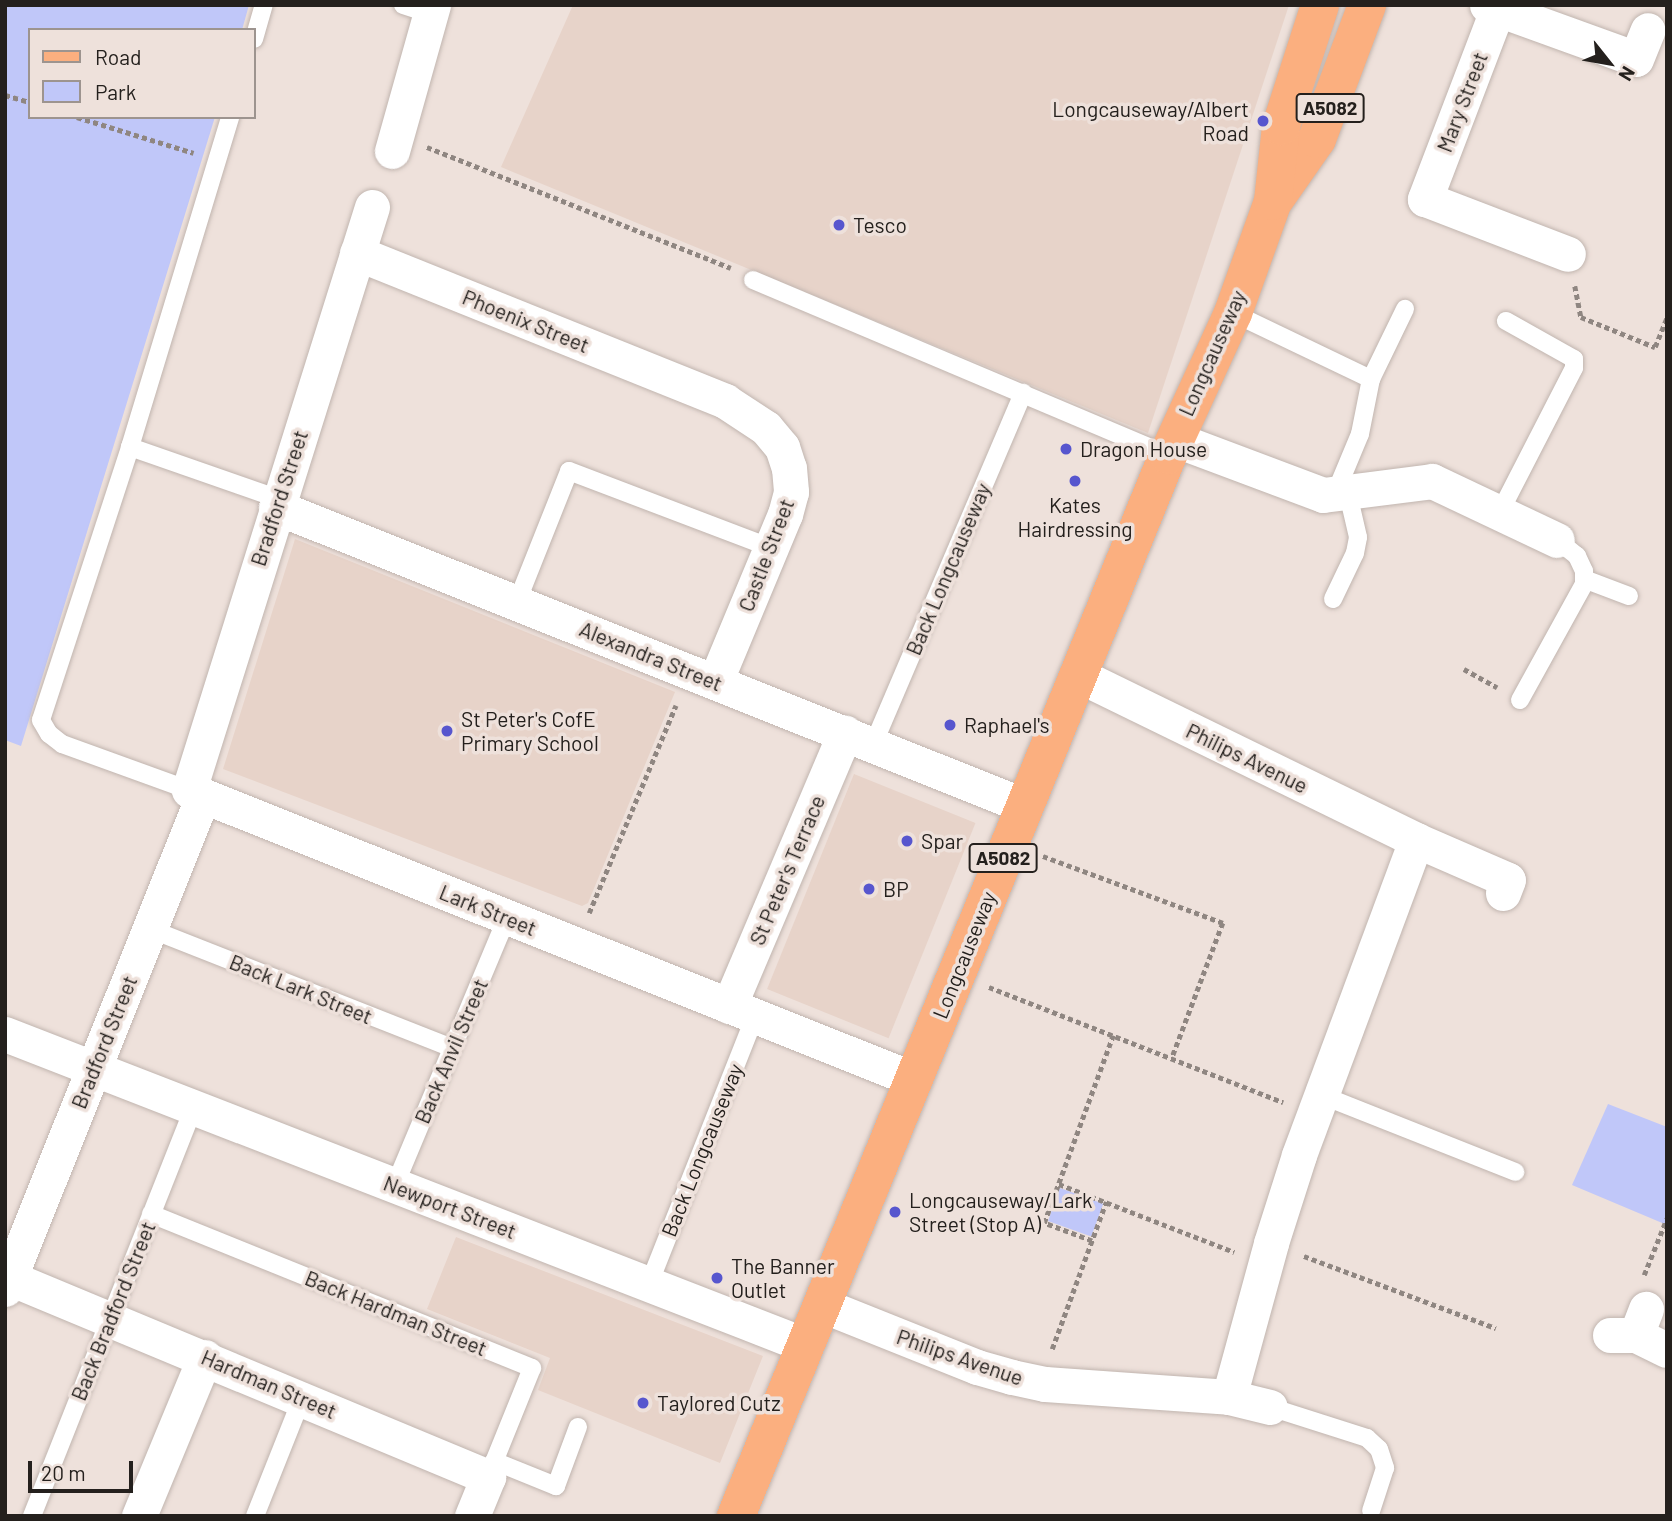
<!DOCTYPE html>
<style>
body{margin:0}
#map{position:relative;width:1672px;height:1521px;overflow:hidden;background:#eee1db;font-family:Barlow,sans-serif}
div>[style]{position:absolute}
.built>*{inset:0;background:#e7d3c9;transform-origin:0 0}
.green>*{inset:0;background:#c0c7f9;transform-origin:0 0}
.path>*{height:4.5px;margin-top:-2.25px;transform-origin:0;background:repeating-linear-gradient(90deg,#8f8681 0 5px,transparent 0 8.5px)}
.roads{filter:drop-shadow(0 0 2px #c1b5af) drop-shadow(0 0 2px #c1b5af)}
.service>*{height:18px;margin:-9px;padding:0 9px;transform-origin:9px;border-radius:9px;background:#fff}
.minor>*{height:35px;margin:-17.5px;padding:0 17.5px;transform-origin:17.5px;border-radius:17.5px;background:#fff}
.primary>*{height:38px;margin:-19px;padding:0 19px;transform-origin:19px;border-radius:19px;background:#fbaf7f}
.dots>*{width:19px;height:19px;translate:-50% -50%;box-sizing:border-box;border:4px solid #eee1db;border-radius:50%}
span{translate:-50% -50%;white-space:nowrap;text-align:center;line-height:1.15;-webkit-text-stroke:7px #eee1db;paint-order:stroke}
.shield-label span{padding:2px 5px;background:#eee1db;border:2px solid;border-radius:5px;-webkit-text-stroke-width:0}
.shield-label{font-size:19px;color:#24201d;font-weight:700}
.street-label{font-size:21px;color:#24201d}
.poi-label{font-size:21px;color:#24201d}
.right{translate:-100% -50%;text-align:right}
.left{translate:0 -50%;text-align:left}
.frame{position:absolute;inset:0;border:7px solid #24201d;pointer-events:none}
.legend{position:absolute;left:28px;top:28px;width:228px;height:91px;box-sizing:border-box;background:#eee1db;border:2px solid #9d948f;margin:0;padding:9px 12px;list-style:none;font-size:21px;color:#24201d}
.legend li{display:flex;align-items:center;gap:14px;height:35px}
.legend b{width:35px;border:2px solid #9d948f}
.north{position:absolute;left:1574px;top:28px;width:70px;height:70px;-webkit-text-stroke:5px #eee1db;paint-order:stroke;rotate:121deg;font-size:19px;font-weight:700;line-height:28px;text-align:center;color:#24201d}
.north::after{content:'';display:block;margin:auto;width:24px;height:32px;background:#24201d;clip-path:polygon(50% 0,100% 100%,50% 72%,0 100%)}
.scale{position:absolute;left:28px;top:1461px;width:105px;height:32px;box-sizing:border-box;border:4px solid #24201d;border-top:0;padding-left:9px;font-size:21px;line-height:24px;white-space:nowrap;color:#24201d;-webkit-text-stroke:5px #eee1db;paint-order:stroke}
</style>
<div id="map">
<div class="built">
<i style="clip-path:polygon(573px 5px,1289px 5px,1148px 433px,501px 167px)"></i>
<i style="clip-path:polygon(295px 539px,675px 692px,588px 903px,582px 906px,223px 769px)"></i>
<i style="left:854px;top:774px;width:131px;height:232px;rotate:22deg"></i>
<i style="clip-path:polygon(456px 1237px,763px 1356px,720px 1463px,538px 1390px,550px 1358px,427px 1309px)"></i>
</div>
<div class="green">
<i style="clip-path:polygon(5px 5px,249px 5px,242px 30px,30px 30px,30px 117px,215px 117px,21px 746px,5px 740px)"></i>
<i style="clip-path:polygon(1608px 1104px,1667px 1127px,1667px 1225px,1572px 1185px)"></i>
<i style="left:1060px;top:1188px;width:46px;height:35px;rotate:20deg"></i>
</div>
<div class="path">
<i style="left:5px;top:95px;width:26px;rotate:16deg"></i>
<i style="left:77px;top:117px;width:122px;rotate:17.1deg"></i>
<i style="left:427px;top:147px;width:327px;rotate:21.7deg"></i>
<i style="left:1575px;top:286px;width:32px;rotate:79deg"></i>
<i style="left:1581px;top:317px;width:80px;rotate:22.1deg"></i>
<i style="left:1655px;top:347px;width:32px;rotate:-68deg"></i>
<i style="left:1464px;top:669px;width:38px;rotate:29deg"></i>
<i style="left:1043px;top:856px;width:192px;rotate:20.4deg"></i>
<i style="left:1223px;top:923px;width:144px;rotate:110.7deg"></i>
<i style="left:589px;top:913px;width:225px;rotate:-67.3deg"></i>
<i style="left:989px;top:987px;width:316px;rotate:21.4deg"></i>
<i style="left:1059px;top:1184px;width:188px;rotate:21.2deg"></i>
<i style="left:1092px;top:1241px;width:51px;rotate:-159.4deg"></i>
<i style="left:1044px;top:1223px;width:200px;rotate:-69.8deg"></i>
<i style="left:1304px;top:1256px;width:205px;rotate:20.6deg"></i>
<i style="left:1644px;top:1275px;width:61px;rotate:-68deg"></i>
<i style="left:1052px;top:1349px;width:157px;rotate:-69.8deg"></i>
</div>
<div class="roads">
<div class="service">
<i style="left:403px;top:5px;width:29px;rotate:18deg"></i>
<i style="left:254px;top:39px;width:35px;rotate:-74deg"></i>
<i style="left:753px;top:280px;width:450px;rotate:22.9deg"></i>
<i style="left:1233px;top:313px;width:153px;rotate:25.6deg"></i>
<i style="left:130px;top:447px;width:158px;rotate:19.2deg"></i>
<i style="left:1335px;top:494px;width:65px;rotate:-67.4deg"></i>
<i style="left:1360px;top:434px;width:56px;rotate:-78.7deg"></i>
<i style="left:1371px;top:379px;width:78px;rotate:-64.1deg"></i>
<i style="left:1500px;top:512px;width:162px;rotate:-62.8deg"></i>
<i style="left:1574px;top:368px;width:9px;rotate:-90deg"></i>
<i style="left:1574px;top:359px;width:78px;rotate:-150.8deg"></i>
<i style="left:1584px;top:579px;width:48px;rotate:20.7deg"></i>
<i style="left:1333px;top:599px;width:51px;rotate:-64.4deg"></i>
<i style="left:1355px;top:553px;width:16px;rotate:-79deg"></i>
<i style="left:1358px;top:537px;width:44px;rotate:-103.1deg"></i>
<i style="left:517px;top:602px;width:141px;rotate:-68.3deg"></i>
<i style="left:569px;top:471px;width:217px;rotate:20.8deg"></i>
<i style="left:1520px;top:700px;width:132px;rotate:-61.1deg"></i>
<i style="left:1584px;top:584px;width:13px;rotate:-90deg"></i>
<i style="left:1584px;top:571px;width:17px;rotate:-115deg"></i>
<i style="left:1577px;top:556px;width:26px;rotate:-141deg"></i>
<i style="left:873px;top:745px;width:383px;rotate:-66.9deg"></i>
<i style="left:189px;top:790px;width:135px;rotate:-160.1deg"></i>
<i style="left:62px;top:744px;width:16px;rotate:-142deg"></i>
<i style="left:49px;top:734px;width:16px;rotate:-120deg"></i>
<i style="left:41px;top:720px;width:287px;rotate:-71.9deg"></i>
<i style="left:130px;top:447px;width:345px;rotate:-73.1deg"></i>
<i style="left:150px;top:929px;width:325px;rotate:21.5deg"></i>
<i style="left:1321px;top:1095px;width:209px;rotate:21.6deg"></i>
<i style="left:395px;top:1185px;width:290px;rotate:-67.3deg"></i>
<i style="left:151px;top:1214px;width:411px;rotate:22deg"></i>
<i style="left:532px;top:1368px;width:118px;rotate:112deg"></i>
<i style="left:649px;top:1284px;width:288px;rotate:-68.4deg"></i>
<i style="left:1270px;top:1407px;width:102px;rotate:17.7deg"></i>
<i style="left:1367px;top:1438px;width:16px;rotate:43deg"></i>
<i style="left:1379px;top:1449px;width:20px;rotate:72deg"></i>
<i style="left:1385px;top:1468px;width:45px;rotate:108deg"></i>
<i style="left:494px;top:1461px;width:67px;rotate:22deg"></i>
<i style="left:556px;top:1486px;width:63px;rotate:-69.6deg"></i>
<i style="left:32px;top:1516px;width:440px;rotate:-68.4deg"></i>
<i style="left:255px;top:1516px;width:127px;rotate:-68.3deg"></i>
</div>
<div class="minor">
<i style="left:1487px;top:5px;width:158px;rotate:19.9deg"></i>
<i style="left:1636px;top:59px;width:31px;rotate:-68deg"></i>
<i style="left:1499px;top:5px;width:208px;rotate:110.9deg"></i>
<i style="left:1425px;top:199px;width:153px;rotate:21deg"></i>
<i style="left:392px;top:151px;width:152px;rotate:-74.3deg"></i>
<i style="left:372px;top:207px;width:611px;rotate:107.43deg"></i>
<i style="left:189px;top:790px;width:780px;rotate:21.76deg"></i>
<i style="left:357px;top:253px;width:397px;rotate:21.9deg"></i>
<i style="left:725px;top:401px;width:49px;rotate:33.4deg"></i>
<i style="left:766px;top:428px;width:25px;rotate:50deg"></i>
<i style="left:782px;top:447px;width:22px;rotate:72deg"></i>
<i style="left:789px;top:468px;width:24px;rotate:85deg"></i>
<i style="left:791px;top:492px;width:23px;rotate:105deg"></i>
<i style="left:785px;top:514px;width:182px;rotate:112.6deg"></i>
<i style="left:1174px;top:439px;width:159px;rotate:20.6deg"></i>
<i style="left:1323px;top:495px;width:110px;rotate:-7.3deg"></i>
<i style="left:1432px;top:481px;width:138px;rotate:25.3deg"></i>
<i style="left:276px;top:507px;width:806px;rotate:21.76deg"></i>
<i style="left:1078px;top:675px;width:376px;rotate:26deg"></i>
<i style="left:1416px;top:840px;width:100px;rotate:23.5deg"></i>
<i style="left:1508px;top:880px;width:14px;rotate:111deg"></i>
<i style="left:729px;top:1006px;width:297px;rotate:-67deg"></i>
<i style="left:5px;top:1034px;width:858px;rotate:21.24deg"></i>
<i style="left:10px;top:1278px;width:518px;rotate:22.6deg"></i>
<i style="left:488px;top:1477px;width:42px;rotate:112.3deg"></i>
<i style="left:5px;top:1289px;width:531px;rotate:-68.12deg"></i>
<i style="left:822px;top:1305px;width:167px;rotate:21.8deg"></i>
<i style="left:977px;top:1367px;width:36px;rotate:16deg"></i>
<i style="left:1012px;top:1377px;width:34px;rotate:12deg"></i>
<i style="left:1045px;top:1384px;width:184px;rotate:4deg"></i>
<i style="left:1229px;top:1397px;width:42px;rotate:13.7deg"></i>
<i style="left:1610px;top:1335px;width:26px"></i>
<i style="left:1636px;top:1335px;width:28px;rotate:-69deg"></i>
<i style="left:1636px;top:1335px;width:34px;rotate:26deg"></i>
<i style="left:1229px;top:1397px;width:160px;rotate:-74.7deg"></i>
<i style="left:1271px;top:1243px;width:92px;rotate:-72.3deg"></i>
<i style="left:1299px;top:1155px;width:336px;rotate:-69.6deg"></i>
<i style="left:139px;top:1516px;width:172px;rotate:-67.5deg"></i>
</div>
<div class="primary">
<i style="left:1275px;top:199px;width:73px;rotate:-55deg"></i>
<i style="left:1317px;top:139px;width:143px;rotate:-69.5deg"></i>
<i style="left:736px;top:1516px;width:1146px;rotate:-67.85deg"></i>
<i style="left:1168px;top:455px;width:156px;rotate:-65.4deg"></i>
<i style="left:1233px;top:313px;width:119px;rotate:-70.3deg"></i>
<i style="left:1273px;top:201px;width:75px;rotate:-83.9deg"></i>
<i style="left:1281px;top:126px;width:127px;rotate:-72.1deg"></i>
</div>
</div>
<div class="dots">
<i style="left:1263px;top:121px;background:#5756ce"></i>
<i style="left:839px;top:225px;background:#5756ce"></i>
<i style="left:1066px;top:449px;background:#5756ce"></i>
<i style="left:1075px;top:481px;background:#5756ce"></i>
<i style="left:950px;top:725px;background:#5756ce"></i>
<i style="left:447px;top:731px;background:#5756ce"></i>
<i style="left:907px;top:841px;background:#5756ce"></i>
<i style="left:869px;top:889px;background:#5756ce"></i>
<i style="left:895px;top:1212px;background:#5756ce"></i>
<i style="left:717px;top:1278px;background:#5756ce"></i>
<i style="left:643px;top:1403px;background:#5756ce"></i>
</div>
<div class="shield-label">
<span style="left:1330px;top:108px">A5082</span>
<span style="left:1003px;top:858px">A5082</span>
</div>
<div class="street-label">
<span style="left:1462px;top:102px;rotate:-69deg">Mary Street</span>
<span style="left:526px;top:321px;rotate:22deg">Phoenix Street</span>
<span style="left:1212px;top:353px;rotate:-66deg">Longcauseway</span>
<span style="left:279px;top:498px;rotate:-72deg">Bradford Street</span>
<span style="left:766px;top:555px;rotate:-69deg">Castle Street</span>
<span style="left:948px;top:569px;rotate:-67deg">Back Longcauseway</span>
<span style="left:651px;top:656px;rotate:22deg">Alexandra Street</span>
<span style="left:1247px;top:758px;rotate:26deg">Philips Avenue</span>
<span style="left:787px;top:870px;rotate:-67deg">St Peter's Terrace</span>
<span style="left:488px;top:910px;rotate:22deg">Lark Street</span>
<span style="left:964px;top:955px;rotate:-68deg">Longcauseway</span>
<span style="left:301px;top:989px;rotate:22deg">Back Lark Street</span>
<span style="left:104px;top:1042px;rotate:-68deg">Bradford Street</span>
<span style="left:451px;top:1051px;rotate:-67deg">Back Anvil Street</span>
<span style="left:702px;top:1150px;rotate:-68deg">Back Longcauseway</span>
<span style="left:450px;top:1207px;rotate:21deg">Newport Street</span>
<span style="left:113px;top:1311px;rotate:-68deg">Back Bradford Street</span>
<span style="left:396px;top:1313px;rotate:22deg">Back Hardman Street</span>
<span style="left:960px;top:1357px;rotate:19deg">Philips Avenue</span>
<span style="left:269px;top:1384px;rotate:23deg">Hardman Street</span>
</div>
<div class="poi-label">
<span class="right" style="left:1249px;top:121px">Longcauseway/Albert<br>Road</span>
<span class="left" style="left:853px;top:225px">Tesco</span>
<span class="left" style="left:1080px;top:449px">Dragon House</span>
<span style="left:1075px;top:517px">Kates<br>Hairdressing</span>
<span class="left" style="left:461px;top:731px">St Peter's CofE<br>Primary School</span>
<span class="left" style="left:964px;top:725px">Raphael's</span>
<span class="left" style="left:921px;top:841px">Spar</span>
<span class="left" style="left:883px;top:889px">BP</span>
<span class="left" style="left:909px;top:1212px">Longcauseway/Lark<br>Street (Stop A)</span>
<span class="left" style="left:731px;top:1278px">The Banner<br>Outlet</span>
<span class="left" style="left:657px;top:1403px">Taylored Cutz</span>
</div>
<div class="frame"></div>
<ul class="legend">
<li><b style="height:9px;background:#fbaf7f"></b>Road</li>
<li><b style="height:19px;background:#c0c7f9"></b>Park</li>
</ul>
<div class="north">N</div>
<div class="scale">20 m</div>
</div>
